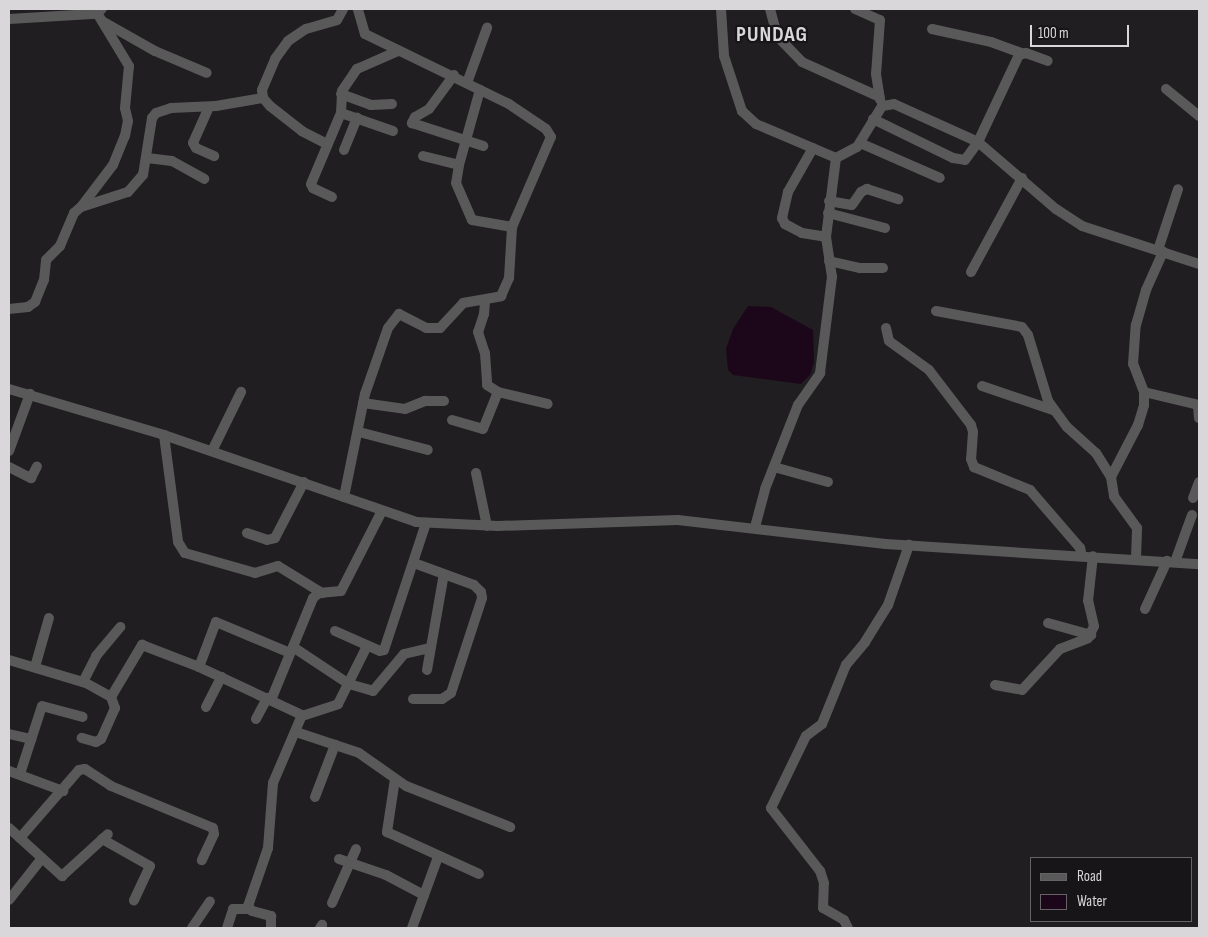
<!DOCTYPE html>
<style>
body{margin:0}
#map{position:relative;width:1208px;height:937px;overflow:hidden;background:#201e20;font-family:"Sofia Sans Condensed",sans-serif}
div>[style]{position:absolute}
.water>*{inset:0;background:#1c071a}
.minor>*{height:10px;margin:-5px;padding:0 5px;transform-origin:5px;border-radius:5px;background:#5a595a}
span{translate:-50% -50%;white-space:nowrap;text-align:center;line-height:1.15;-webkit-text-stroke:4.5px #171517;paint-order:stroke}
.district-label{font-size:22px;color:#dad7da;font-weight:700;letter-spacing:1px}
.frame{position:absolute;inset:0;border:10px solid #d9d7d9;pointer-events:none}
.legend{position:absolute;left:1030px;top:857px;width:162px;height:65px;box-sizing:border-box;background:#171517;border:1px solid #656365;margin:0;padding:6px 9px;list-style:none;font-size:15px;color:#d9d7d9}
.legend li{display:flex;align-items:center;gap:10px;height:25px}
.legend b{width:25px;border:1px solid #656365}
.scale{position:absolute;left:1030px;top:25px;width:99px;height:22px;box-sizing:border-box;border:2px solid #d9d7d9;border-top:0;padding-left:6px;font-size:15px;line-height:18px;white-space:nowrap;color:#d9d7d9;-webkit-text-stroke:4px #171517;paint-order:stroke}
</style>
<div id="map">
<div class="water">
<i style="clip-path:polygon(748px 306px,771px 307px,813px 330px,814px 362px,810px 375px,801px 384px,733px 375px,728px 370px,726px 349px,733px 329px)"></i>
</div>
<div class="minor">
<i style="left:721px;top:9px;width:47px;rotate:86.3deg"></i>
<i style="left:724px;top:56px;width:58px;rotate:71.9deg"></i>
<i style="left:742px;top:111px;width:19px;rotate:43deg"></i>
<i style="left:756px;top:124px;width:87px;rotate:23deg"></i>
<i style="left:836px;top:158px;width:24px;rotate:-28deg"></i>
<i style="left:857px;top:147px;width:48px;rotate:-58.6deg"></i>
<i style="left:882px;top:106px;width:12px;rotate:-9deg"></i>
<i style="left:894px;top:104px;width:92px;rotate:24.3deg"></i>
<i style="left:978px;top:142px;width:103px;rotate:40.7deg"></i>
<i style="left:1056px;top:209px;width:31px;rotate:33deg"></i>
<i style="left:1082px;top:226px;width:123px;rotate:18deg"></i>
<i style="left:770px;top:9px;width:28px;rotate:75deg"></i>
<i style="left:777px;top:36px;width:36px;rotate:46deg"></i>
<i style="left:802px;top:62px;width:85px;rotate:24.2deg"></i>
<i style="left:855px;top:9px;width:27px;rotate:24deg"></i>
<i style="left:880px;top:20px;width:54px;rotate:94.2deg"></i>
<i style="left:876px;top:74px;width:26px;rotate:81deg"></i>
<i style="left:9px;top:19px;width:83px;rotate:-3.4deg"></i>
<i style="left:92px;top:14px;width:11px;rotate:-27deg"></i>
<i style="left:102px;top:21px;width:61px;rotate:29.5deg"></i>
<i style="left:155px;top:51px;width:56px;rotate:22.9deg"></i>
<i style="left:932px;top:29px;width:60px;rotate:12.4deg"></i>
<i style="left:991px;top:42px;width:33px;rotate:20deg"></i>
<i style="left:454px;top:75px;width:42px;rotate:126.3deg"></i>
<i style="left:429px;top:109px;width:16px;rotate:150deg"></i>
<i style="left:415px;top:117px;width:7px;rotate:117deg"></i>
<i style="left:412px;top:123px;width:75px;rotate:17.9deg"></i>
<i style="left:467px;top:83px;width:59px;rotate:-70deg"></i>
<i style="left:1166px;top:89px;width:43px;rotate:39.3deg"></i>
<i style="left:341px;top:94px;width:32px;rotate:20deg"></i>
<i style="left:371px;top:105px;width:21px;rotate:-3deg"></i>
<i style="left:209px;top:107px;width:39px;rotate:114deg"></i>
<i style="left:193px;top:143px;width:6px;rotate:59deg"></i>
<i style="left:196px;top:148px;width:20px;rotate:24deg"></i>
<i style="left:341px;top:113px;width:55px;rotate:19.1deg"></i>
<i style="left:873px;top:119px;width:89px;rotate:26deg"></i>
<i style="left:953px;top:158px;width:12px;rotate:9deg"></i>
<i style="left:965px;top:160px;width:22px;rotate:-54deg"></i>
<i style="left:978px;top:142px;width:96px;rotate:-64.8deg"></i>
<i style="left:1019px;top:55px;width:7px;rotate:-16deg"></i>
<i style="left:1026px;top:53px;width:23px;rotate:20deg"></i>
<i style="left:860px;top:143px;width:87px;rotate:23.6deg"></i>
<i style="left:327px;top:144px;width:28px;rotate:-153deg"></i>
<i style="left:302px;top:131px;width:41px;rotate:-142deg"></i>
<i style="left:270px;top:106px;width:11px;rotate:-131deg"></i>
<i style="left:263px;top:98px;width:8px;rotate:-97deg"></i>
<i style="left:262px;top:90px;width:34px;rotate:-67deg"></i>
<i style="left:275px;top:59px;width:22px;rotate:-54deg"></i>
<i style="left:288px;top:41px;width:22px;rotate:-34deg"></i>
<i style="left:306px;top:29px;width:32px;rotate:-16deg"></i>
<i style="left:337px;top:20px;width:13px;rotate:-61deg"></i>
<i style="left:813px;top:148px;width:51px;rotate:119.6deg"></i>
<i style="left:788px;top:192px;width:27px;rotate:103deg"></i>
<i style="left:782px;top:218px;width:7px;rotate:63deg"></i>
<i style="left:785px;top:224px;width:19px;rotate:28deg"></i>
<i style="left:802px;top:233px;width:24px;rotate:9deg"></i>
<i style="left:344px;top:150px;width:35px;rotate:-68deg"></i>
<i style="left:423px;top:156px;width:37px;rotate:14deg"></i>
<i style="left:459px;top:165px;width:78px;rotate:-74.4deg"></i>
<i style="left:147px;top:158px;width:25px;rotate:7deg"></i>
<i style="left:172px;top:161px;width:37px;rotate:29deg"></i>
<i style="left:459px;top:165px;width:18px;rotate:99deg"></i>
<i style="left:456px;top:183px;width:40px;rotate:66.6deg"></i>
<i style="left:472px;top:220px;width:41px;rotate:9.9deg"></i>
<i style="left:332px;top:197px;width:21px;rotate:-155deg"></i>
<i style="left:313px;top:188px;width:4px;rotate:-117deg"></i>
<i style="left:311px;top:184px;width:77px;rotate:-67.1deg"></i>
<i style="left:341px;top:113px;width:22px;rotate:-87deg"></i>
<i style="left:342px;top:91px;width:27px;rotate:-56deg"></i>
<i style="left:357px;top:69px;width:45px;rotate:-23.7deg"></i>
<i style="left:829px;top:201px;width:23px;rotate:10deg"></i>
<i style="left:852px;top:205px;width:16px;rotate:-55deg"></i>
<i style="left:861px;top:192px;width:7px;rotate:-27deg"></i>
<i style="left:867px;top:189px;width:33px;rotate:18deg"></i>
<i style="left:81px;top:207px;width:53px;rotate:-52.7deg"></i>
<i style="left:113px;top:165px;width:31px;rotate:-68deg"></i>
<i style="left:125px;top:136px;width:15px;rotate:-79deg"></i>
<i style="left:128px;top:121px;width:13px;rotate:-103deg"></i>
<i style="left:125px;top:108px;width:42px;rotate:-84.6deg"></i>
<i style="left:129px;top:66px;width:62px;rotate:-121.1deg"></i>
<i style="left:828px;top:213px;width:59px;rotate:14.7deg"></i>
<i style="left:1158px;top:250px;width:64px;rotate:-71.8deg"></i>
<i style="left:829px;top:261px;width:32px;rotate:13deg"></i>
<i style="left:860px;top:268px;width:23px"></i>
<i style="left:971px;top:272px;width:107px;rotate:-61.5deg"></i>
<i style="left:485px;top:301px;width:13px;rotate:94deg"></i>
<i style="left:484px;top:314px;width:19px;rotate:108deg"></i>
<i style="left:478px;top:332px;width:22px;rotate:72deg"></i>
<i style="left:485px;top:353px;width:32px;rotate:86deg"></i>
<i style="left:487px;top:385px;width:13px;rotate:32deg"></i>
<i style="left:498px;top:392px;width:51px;rotate:13.5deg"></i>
<i style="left:9px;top:309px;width:19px;rotate:-6deg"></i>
<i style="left:28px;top:307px;width:9px;rotate:-36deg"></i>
<i style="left:35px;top:302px;width:24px;rotate:-68deg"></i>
<i style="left:44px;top:280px;width:20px;rotate:-84deg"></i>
<i style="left:46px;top:260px;width:20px;rotate:-45deg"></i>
<i style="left:60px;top:246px;width:36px;rotate:-67deg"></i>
<i style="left:74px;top:213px;width:9px;rotate:-41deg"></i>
<i style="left:81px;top:207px;width:49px;rotate:-17.7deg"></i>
<i style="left:128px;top:192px;width:23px;rotate:-49deg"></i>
<i style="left:143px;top:175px;width:58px;rotate:-81deg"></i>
<i style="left:152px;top:118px;width:6px;rotate:-51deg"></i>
<i style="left:156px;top:113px;width:16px;rotate:-18deg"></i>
<i style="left:171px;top:108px;width:45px;rotate:-2.5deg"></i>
<i style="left:216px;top:106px;width:48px;rotate:-9.7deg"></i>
<i style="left:936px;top:311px;width:87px;rotate:10.5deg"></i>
<i style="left:1022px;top:327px;width:10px;rotate:53deg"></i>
<i style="left:1028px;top:335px;width:69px;rotate:73.1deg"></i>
<i style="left:1048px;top:401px;width:32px;rotate:54deg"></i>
<i style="left:1067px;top:427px;width:39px;rotate:42deg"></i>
<i style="left:1096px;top:453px;width:28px;rotate:58deg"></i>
<i style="left:886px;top:328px;width:13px;rotate:77deg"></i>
<i style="left:889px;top:341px;width:49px;rotate:35.9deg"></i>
<i style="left:929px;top:370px;width:69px;rotate:52.6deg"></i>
<i style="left:971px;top:425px;width:7px;rotate:74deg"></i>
<i style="left:973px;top:432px;width:27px;rotate:94deg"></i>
<i style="left:971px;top:459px;width:9px;rotate:69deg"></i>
<i style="left:974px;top:467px;width:61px;rotate:22.3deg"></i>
<i style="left:1030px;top:490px;width:77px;rotate:49.2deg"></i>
<i style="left:1080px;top:548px;width:8px;rotate:76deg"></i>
<i style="left:982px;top:386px;width:75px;rotate:18.7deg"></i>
<i style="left:9px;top:389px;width:162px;rotate:16.5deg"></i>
<i style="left:164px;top:435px;width:267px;rotate:19deg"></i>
<i style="left:416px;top:522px;width:82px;rotate:2.8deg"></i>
<i style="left:498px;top:526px;width:180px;rotate:-1.9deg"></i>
<i style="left:678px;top:520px;width:209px;rotate:6.6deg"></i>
<i style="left:886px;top:544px;width:314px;rotate:3.7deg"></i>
<i style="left:1144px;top:392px;width:57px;rotate:13.3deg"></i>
<i style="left:363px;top:403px;width:42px;rotate:8.1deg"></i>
<i style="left:405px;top:409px;width:22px;rotate:-22deg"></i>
<i style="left:425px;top:401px;width:19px"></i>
<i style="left:1198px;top:405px;width:13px;rotate:86deg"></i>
<i style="left:452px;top:420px;width:32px;rotate:16deg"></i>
<i style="left:483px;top:429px;width:40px;rotate:-68deg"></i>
<i style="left:359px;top:432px;width:71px;rotate:14.6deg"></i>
<i style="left:164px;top:435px;width:108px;rotate:82.5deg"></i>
<i style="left:178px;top:542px;width:13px;rotate:58deg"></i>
<i style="left:185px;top:553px;width:73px;rotate:15.9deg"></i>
<i style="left:255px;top:573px;width:24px;rotate:-17deg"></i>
<i style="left:278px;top:566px;width:52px;rotate:31.5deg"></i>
<i style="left:9px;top:451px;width:61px;rotate:-69.8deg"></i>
<i style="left:212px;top:451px;width:66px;rotate:-63.8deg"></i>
<i style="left:9px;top:467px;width:25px;rotate:27deg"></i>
<i style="left:31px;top:478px;width:13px;rotate:-63deg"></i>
<i style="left:774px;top:467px;width:56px;rotate:15.5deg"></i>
<i style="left:476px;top:473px;width:54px;rotate:78.3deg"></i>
<i style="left:344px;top:497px;width:105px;rotate:-78.5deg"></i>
<i style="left:365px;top:394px;width:70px;rotate:-70.8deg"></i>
<i style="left:388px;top:328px;width:18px;rotate:-52deg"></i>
<i style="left:399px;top:314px;width:30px;rotate:27deg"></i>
<i style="left:426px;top:328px;width:14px"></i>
<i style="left:440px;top:328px;width:34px;rotate:-47deg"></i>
<i style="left:463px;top:303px;width:39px;rotate:-10deg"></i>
<i style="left:501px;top:296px;width:20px;rotate:-66deg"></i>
<i style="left:509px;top:278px;width:51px;rotate:-86.6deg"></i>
<i style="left:512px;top:227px;width:98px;rotate:-66.6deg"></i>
<i style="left:551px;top:137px;width:9px;rotate:-122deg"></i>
<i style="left:546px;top:129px;width:45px;rotate:-146deg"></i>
<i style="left:509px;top:104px;width:160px;rotate:-154.1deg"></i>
<i style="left:365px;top:34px;width:26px;rotate:-106deg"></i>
<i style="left:1193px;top:498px;width:17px;rotate:-69deg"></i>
<i style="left:755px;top:527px;width:39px;rotate:-75deg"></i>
<i style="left:765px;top:489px;width:90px;rotate:-68.6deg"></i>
<i style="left:798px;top:405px;width:39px;rotate:-55deg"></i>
<i style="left:820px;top:373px;width:97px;rotate:-82.9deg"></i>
<i style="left:832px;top:277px;width:40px;rotate:-98.5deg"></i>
<i style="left:826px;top:237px;width:80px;rotate:-82.8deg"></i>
<i style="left:247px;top:533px;width:21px;rotate:19deg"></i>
<i style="left:267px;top:540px;width:8px;rotate:-14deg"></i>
<i style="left:275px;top:538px;width:63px;rotate:-62.6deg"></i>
<i style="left:1136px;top:558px;width:30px;rotate:-88deg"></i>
<i style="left:1137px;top:528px;width:39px;rotate:-126deg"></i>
<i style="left:1114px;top:496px;width:19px;rotate:-99deg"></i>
<i style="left:1111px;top:477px;width:59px;rotate:-62.6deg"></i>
<i style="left:1138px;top:425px;width:21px;rotate:-73deg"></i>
<i style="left:1144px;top:405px;width:13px;rotate:-90deg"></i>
<i style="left:1144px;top:392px;width:30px;rotate:-111deg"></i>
<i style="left:1133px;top:364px;width:39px;rotate:-86deg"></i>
<i style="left:1136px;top:325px;width:36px;rotate:-74deg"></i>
<i style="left:1146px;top:290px;width:42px;rotate:-65.9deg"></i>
<i style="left:1175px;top:562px;width:50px;rotate:-70.1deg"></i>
<i style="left:1145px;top:609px;width:53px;rotate:-65.4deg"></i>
<i style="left:1048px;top:623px;width:45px;rotate:15.6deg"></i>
<i style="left:335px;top:631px;width:49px;rotate:24deg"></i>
<i style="left:380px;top:651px;width:4px;rotate:-14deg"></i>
<i style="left:384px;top:650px;width:134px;rotate:-71.7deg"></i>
<i style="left:293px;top:647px;width:67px;rotate:33.5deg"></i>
<i style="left:349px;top:684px;width:25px;rotate:16deg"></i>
<i style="left:373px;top:691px;width:48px;rotate:-50deg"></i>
<i style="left:404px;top:654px;width:27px;rotate:-13deg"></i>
<i style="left:9px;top:660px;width:80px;rotate:16.6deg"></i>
<i style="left:86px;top:683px;width:29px;rotate:29deg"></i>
<i style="left:111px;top:697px;width:12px;rotate:70deg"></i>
<i style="left:115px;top:708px;width:34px;rotate:114deg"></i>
<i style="left:101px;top:739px;width:6px;rotate:149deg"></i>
<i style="left:96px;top:742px;width:15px;rotate:-164deg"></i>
<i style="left:35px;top:667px;width:51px;rotate:-74.1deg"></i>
<i style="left:199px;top:667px;width:48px;rotate:-69.3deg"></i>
<i style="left:216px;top:622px;width:80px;rotate:22.7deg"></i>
<i style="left:427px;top:670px;width:97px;rotate:-80deg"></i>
<i style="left:83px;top:682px;width:29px;rotate:-63deg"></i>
<i style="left:96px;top:656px;width:38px;rotate:-50deg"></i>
<i style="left:995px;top:685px;width:27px;rotate:10deg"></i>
<i style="left:1022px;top:690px;width:56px;rotate:-47.2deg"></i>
<i style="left:1060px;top:649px;width:30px;rotate:-21deg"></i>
<i style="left:1088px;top:638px;width:13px;rotate:-63deg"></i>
<i style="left:1094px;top:626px;width:26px;rotate:-103deg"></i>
<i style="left:1088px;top:601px;width:45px;rotate:-83.7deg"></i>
<i style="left:111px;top:697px;width:61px;rotate:-59.2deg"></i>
<i style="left:142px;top:645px;width:61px;rotate:21.1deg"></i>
<i style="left:199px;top:667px;width:114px;rotate:25deg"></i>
<i style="left:302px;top:715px;width:74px;rotate:113.1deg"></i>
<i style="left:273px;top:783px;width:65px;rotate:94.4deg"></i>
<i style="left:268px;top:848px;width:61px;rotate:109deg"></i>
<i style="left:248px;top:906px;width:6px;rotate:51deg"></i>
<i style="left:252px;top:911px;width:20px;rotate:15deg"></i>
<i style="left:271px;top:916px;width:12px;rotate:90deg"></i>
<i style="left:413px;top:699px;width:29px"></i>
<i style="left:442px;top:699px;width:11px;rotate:-34deg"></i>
<i style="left:451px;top:693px;width:100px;rotate:-71.9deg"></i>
<i style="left:482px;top:598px;width:6px;rotate:-99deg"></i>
<i style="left:481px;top:592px;width:10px;rotate:-135deg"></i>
<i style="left:474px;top:585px;width:64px;rotate:-159.9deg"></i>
<i style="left:271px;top:700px;width:110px;rotate:-67.6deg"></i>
<i style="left:313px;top:598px;width:8px;rotate:-40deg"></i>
<i style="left:319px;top:593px;width:22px;rotate:-5deg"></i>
<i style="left:341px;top:591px;width:90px;rotate:-62.9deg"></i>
<i style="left:206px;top:707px;width:34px;rotate:-63deg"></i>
<i style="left:302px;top:716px;width:38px;rotate:-18deg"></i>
<i style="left:338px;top:704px;width:65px;rotate:-63.4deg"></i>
<i style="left:256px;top:719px;width:24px;rotate:-62deg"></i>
<i style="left:296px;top:732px;width:66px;rotate:18.4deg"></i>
<i style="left:359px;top:753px;width:57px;rotate:35.1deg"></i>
<i style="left:406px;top:786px;width:112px;rotate:21.5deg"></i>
<i style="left:9px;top:734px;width:23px;rotate:13deg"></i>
<i style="left:9px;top:771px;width:58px;rotate:20.3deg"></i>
<i style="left:20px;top:774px;width:71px;rotate:-72.1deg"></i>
<i style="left:42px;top:706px;width:42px;rotate:15deg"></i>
<i style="left:395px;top:779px;width:54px;rotate:98.6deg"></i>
<i style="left:387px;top:832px;width:101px;rotate:24.5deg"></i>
<i style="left:315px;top:797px;width:56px;rotate:-69deg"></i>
<i style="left:9px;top:828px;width:72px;rotate:42.2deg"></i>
<i style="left:62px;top:876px;width:62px;rotate:-42.4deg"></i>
<i style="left:20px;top:838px;width:90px;rotate:-49.1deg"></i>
<i style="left:79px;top:770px;width:6px;rotate:-9deg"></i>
<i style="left:85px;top:769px;width:31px;rotate:33deg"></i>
<i style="left:111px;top:786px;width:110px;rotate:22.4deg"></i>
<i style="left:213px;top:828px;width:6px;rotate:81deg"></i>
<i style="left:214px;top:834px;width:29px;rotate:115deg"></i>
<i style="left:102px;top:839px;width:55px;rotate:29.4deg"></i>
<i style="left:150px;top:866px;width:38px;rotate:115deg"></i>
<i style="left:339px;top:859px;width:50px;rotate:18.8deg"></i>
<i style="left:386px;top:875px;width:43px;rotate:27.8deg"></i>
<i style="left:9px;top:900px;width:53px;rotate:-51.8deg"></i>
<i style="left:332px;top:903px;width:59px;rotate:-66deg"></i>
<i style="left:192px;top:928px;width:32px;rotate:-56deg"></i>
<i style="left:227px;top:928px;width:20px;rotate:-72deg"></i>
<i style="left:233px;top:909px;width:16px"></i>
<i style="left:320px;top:928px;width:4px;rotate:-56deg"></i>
<i style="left:412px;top:928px;width:76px;rotate:-69.9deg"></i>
<i style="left:848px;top:928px;width:9px;rotate:-117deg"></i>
<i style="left:844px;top:920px;width:24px;rotate:-150deg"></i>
<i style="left:823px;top:908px;width:25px;rotate:-88deg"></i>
<i style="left:824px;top:883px;width:13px;rotate:-108deg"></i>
<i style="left:820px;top:871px;width:80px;rotate:-127.9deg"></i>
<i style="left:771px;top:808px;width:80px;rotate:-64.1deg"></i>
<i style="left:806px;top:736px;width:20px;rotate:-37deg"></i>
<i style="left:822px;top:724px;width:64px;rotate:-67.9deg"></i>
<i style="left:846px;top:665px;width:30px;rotate:-50deg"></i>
<i style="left:865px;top:642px;width:44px;rotate:-58.1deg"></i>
<i style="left:888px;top:605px;width:64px;rotate:-70.7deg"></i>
</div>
<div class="district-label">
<span style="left:772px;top:35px">PUNDAG</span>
</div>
<div class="frame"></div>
<ul class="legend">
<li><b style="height:6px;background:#5a595a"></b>Road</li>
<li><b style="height:14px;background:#1c071a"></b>Water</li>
</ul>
<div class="scale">100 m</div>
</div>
